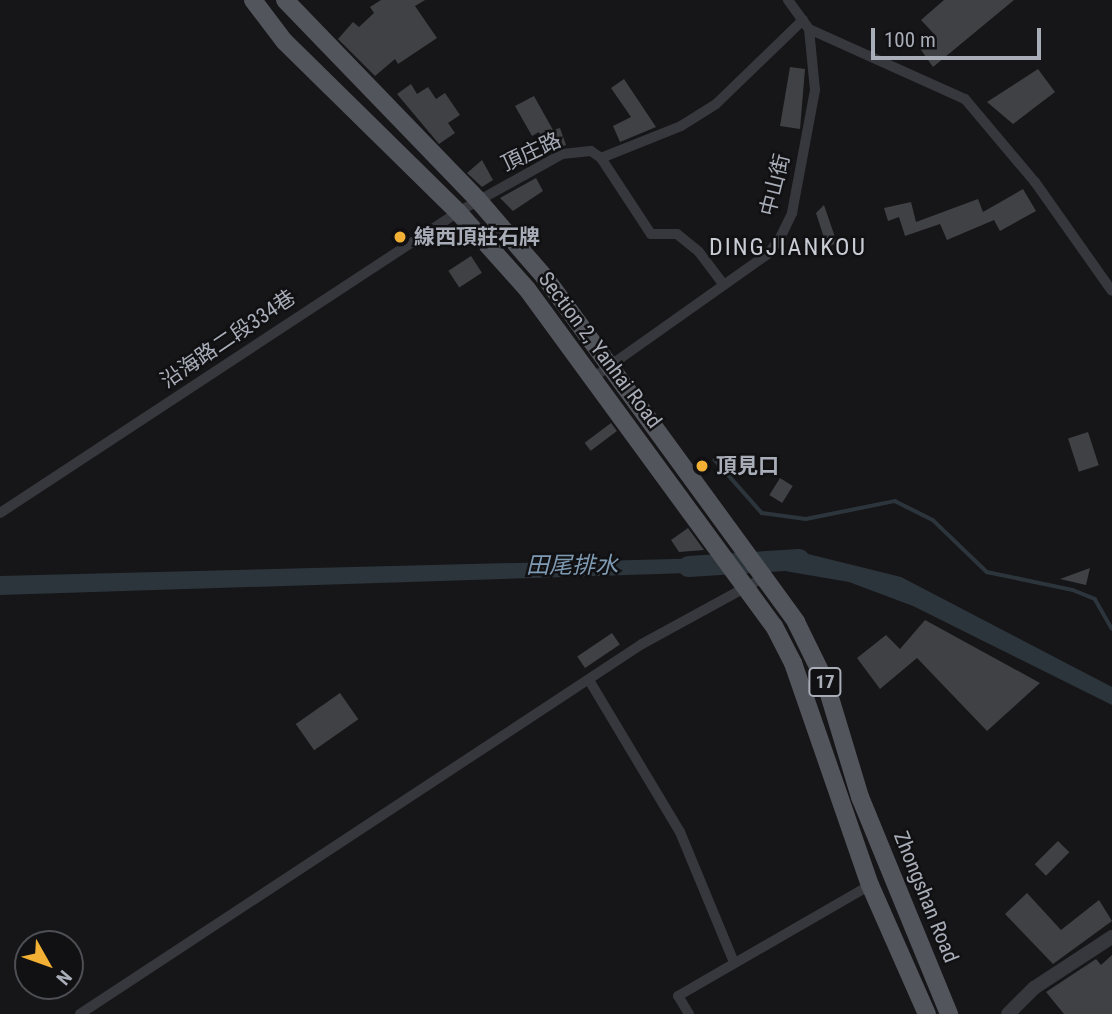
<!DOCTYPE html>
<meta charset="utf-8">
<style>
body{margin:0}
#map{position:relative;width:1112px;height:1014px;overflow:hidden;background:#161618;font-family:"Roboto Condensed","Noto Sans TC",sans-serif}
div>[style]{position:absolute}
.water>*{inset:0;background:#2c353c}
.stream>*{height:3.5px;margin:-1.75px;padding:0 1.75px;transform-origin:1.75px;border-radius:1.75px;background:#2c353c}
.river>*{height:21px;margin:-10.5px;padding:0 10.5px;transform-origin:10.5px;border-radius:10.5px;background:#2c353c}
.building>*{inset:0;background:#404145;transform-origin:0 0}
.minor>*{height:10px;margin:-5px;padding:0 5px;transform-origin:5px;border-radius:5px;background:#37383d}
.tertiary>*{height:14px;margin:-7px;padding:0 7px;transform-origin:7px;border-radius:7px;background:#37383d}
.primary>*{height:18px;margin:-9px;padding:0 9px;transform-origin:9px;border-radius:9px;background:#53555c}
.dots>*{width:19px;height:19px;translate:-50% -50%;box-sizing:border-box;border:4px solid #111113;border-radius:50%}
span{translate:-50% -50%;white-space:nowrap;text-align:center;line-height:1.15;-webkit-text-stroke:5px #111113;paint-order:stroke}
.shield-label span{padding:2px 5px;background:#111113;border:2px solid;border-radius:5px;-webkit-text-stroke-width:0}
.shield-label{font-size:19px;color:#a8adb8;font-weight:700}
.street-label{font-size:21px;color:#a8adb8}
.poi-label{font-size:21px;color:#a8adb8;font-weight:700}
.left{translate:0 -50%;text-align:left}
.water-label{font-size:23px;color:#7f9bb3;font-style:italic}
.quarter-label{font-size:24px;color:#c9ccd4;letter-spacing:2px}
.north{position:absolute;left:14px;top:930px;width:70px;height:70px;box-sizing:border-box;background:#111113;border:2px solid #4d4f55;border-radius:50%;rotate:130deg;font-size:19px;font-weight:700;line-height:28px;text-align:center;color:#a8adb8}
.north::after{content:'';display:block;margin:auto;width:24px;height:32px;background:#f2b134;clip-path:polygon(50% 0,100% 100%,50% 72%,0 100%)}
.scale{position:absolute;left:871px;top:28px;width:170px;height:32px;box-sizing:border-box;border:4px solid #a8adb8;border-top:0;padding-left:9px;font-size:21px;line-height:24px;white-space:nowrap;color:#a8adb8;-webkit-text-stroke:5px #111113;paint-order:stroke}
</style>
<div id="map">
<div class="water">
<i style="clip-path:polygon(792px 550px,901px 577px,1112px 687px,1112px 705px,913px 606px,849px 582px,779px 570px,767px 554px)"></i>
<i style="clip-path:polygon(712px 558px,721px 572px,0 595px,0 576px)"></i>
</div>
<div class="stream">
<i style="left:715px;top:460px;width:71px;rotate:48.4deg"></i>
<i style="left:762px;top:513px;width:44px;rotate:7.8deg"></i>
<i style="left:806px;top:519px;width:91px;rotate:-11.4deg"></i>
<i style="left:895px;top:501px;width:42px;rotate:26.6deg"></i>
<i style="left:933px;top:520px;width:75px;rotate:43.9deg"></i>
<i style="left:987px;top:572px;width:88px;rotate:11.8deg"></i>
<i style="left:1073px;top:590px;width:24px;rotate:22deg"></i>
<i style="left:1095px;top:599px;width:34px;rotate:60deg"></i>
</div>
<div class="river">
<i style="left:688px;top:566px;width:111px;rotate:-3.6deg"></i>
</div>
<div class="building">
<i style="clip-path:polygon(381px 0,425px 0,415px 6px,437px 38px,398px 64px,395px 59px,375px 76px,338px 39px,353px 22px,359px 27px,374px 13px,370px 7px)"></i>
<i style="clip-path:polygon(944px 0,1014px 0,933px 67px,919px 47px,935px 35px,921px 20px)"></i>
<i style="clip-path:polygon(790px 67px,805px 69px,800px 129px,780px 126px)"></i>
<i style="clip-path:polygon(1038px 69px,1055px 92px,1013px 124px,987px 102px)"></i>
<i style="clip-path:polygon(624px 79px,656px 127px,620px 142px,613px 126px,631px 117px,611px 88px)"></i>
<i style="clip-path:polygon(411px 84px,417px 94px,428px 87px,436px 99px,445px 93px,460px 115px,448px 123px,455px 133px,439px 144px,397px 94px)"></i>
<i style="clip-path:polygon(534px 96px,553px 130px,560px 128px,566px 145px,546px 152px,539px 132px,532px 136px,515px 106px)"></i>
<i style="clip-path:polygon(482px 160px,493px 180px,482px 187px,467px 173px)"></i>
<i style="clip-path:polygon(536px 178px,543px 191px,513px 211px,500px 198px)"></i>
<i style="clip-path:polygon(1023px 189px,1036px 211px,1000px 231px,994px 220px,947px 240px,940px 224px,905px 236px,899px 217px,888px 221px,884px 208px,911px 202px,916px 222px,978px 199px,983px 212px)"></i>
<i style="clip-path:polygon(824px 205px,837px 243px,827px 247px,816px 213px)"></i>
<i style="left:471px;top:256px;width:20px;height:27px;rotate:57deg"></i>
<i style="left:611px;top:423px;width:10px;height:33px;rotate:53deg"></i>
<i style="left:1088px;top:432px;width:35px;height:21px;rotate:72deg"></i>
<i style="left:780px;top:478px;width:15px;height:20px;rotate:32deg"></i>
<i style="clip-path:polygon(688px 528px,704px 550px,679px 552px,671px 540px)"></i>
<i style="clip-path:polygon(1090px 568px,1086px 585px,1060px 579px)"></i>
<i style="clip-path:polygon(925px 620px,1040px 683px,987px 731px,917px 658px,880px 689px,857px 658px,886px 635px,900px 649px)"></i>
<i style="left:612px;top:633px;width:14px;height:42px;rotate:56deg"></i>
<i style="left:340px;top:693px;width:32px;height:54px;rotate:55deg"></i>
<i style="left:1058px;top:841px;width:16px;height:33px;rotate:45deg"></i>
<i style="clip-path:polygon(1027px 893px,1061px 930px,1099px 900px,1112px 921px,1053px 964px,1005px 914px)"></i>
<i style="clip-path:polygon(1112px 955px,1112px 1014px,1064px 1014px,1046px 992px,1096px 959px,1101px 965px)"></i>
</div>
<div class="minor">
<i style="left:809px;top:29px;width:171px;rotate:24.2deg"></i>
<i style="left:965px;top:99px;width:109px;rotate:49.9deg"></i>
<i style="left:1035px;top:182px;width:133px;rotate:54.8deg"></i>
<i style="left:601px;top:158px;width:86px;rotate:-21.8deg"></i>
<i style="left:681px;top:126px;width:41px;rotate:-32.2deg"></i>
<i style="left:716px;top:104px;width:121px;rotate:-44deg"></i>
<i style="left:594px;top:377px;width:214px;rotate:-35.3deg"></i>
<i style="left:769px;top:253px;width:19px;rotate:-54deg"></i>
<i style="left:780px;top:238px;width:28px;rotate:-64deg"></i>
<i style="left:792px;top:213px;width:125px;rotate:-79.4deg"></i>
<i style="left:815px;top:90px;width:61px;rotate:-95.6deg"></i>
<i style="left:809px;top:29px;width:36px;rotate:-126deg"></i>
<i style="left:0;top:513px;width:548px;rotate:-33.31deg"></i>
<i style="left:458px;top:212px;width:119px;rotate:-29.1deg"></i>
<i style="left:562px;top:154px;width:29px;rotate:-6deg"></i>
<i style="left:591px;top:151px;width:12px;rotate:35deg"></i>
<i style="left:601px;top:158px;width:91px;rotate:56.7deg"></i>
<i style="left:651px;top:234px;width:26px"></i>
<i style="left:677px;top:234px;width:28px;rotate:39deg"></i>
<i style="left:699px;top:252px;width:41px;rotate:52.9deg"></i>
<i style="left:589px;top:680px;width:177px;rotate:59.1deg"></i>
<i style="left:680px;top:832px;width:139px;rotate:67.5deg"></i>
<i style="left:80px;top:1014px;width:673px;rotate:-33.36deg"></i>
<i style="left:642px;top:644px;width:141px;rotate:-28.7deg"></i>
<i style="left:689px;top:1014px;width:21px;rotate:-121deg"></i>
<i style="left:678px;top:996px;width:222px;rotate:-30deg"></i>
</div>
<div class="tertiary">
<i style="left:1008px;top:1014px;width:37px;rotate:-45deg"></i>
<i style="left:1034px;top:988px;width:93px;rotate:-33.2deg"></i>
</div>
<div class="primary">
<i style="left:253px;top:0;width:51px;rotate:52.9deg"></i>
<i style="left:284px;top:41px;width:244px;rotate:44.5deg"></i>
<i style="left:458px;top:212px;width:103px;rotate:48.1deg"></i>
<i style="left:527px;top:289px;width:418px;rotate:53.8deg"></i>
<i style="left:774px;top:626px;width:42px;rotate:62.8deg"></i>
<i style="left:793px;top:663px;width:235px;rotate:70.9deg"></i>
<i style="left:870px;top:885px;width:141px;rotate:66.2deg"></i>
<i style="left:285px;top:0;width:278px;rotate:46deg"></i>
<i style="left:478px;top:200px;width:106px;rotate:49.2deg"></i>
<i style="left:547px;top:280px;width:423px;rotate:53.9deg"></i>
<i style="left:796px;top:622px;width:66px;rotate:63.8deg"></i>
<i style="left:825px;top:681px;width:121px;rotate:73.2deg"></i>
<i style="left:860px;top:797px;width:235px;rotate:67.7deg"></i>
</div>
<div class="dots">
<i style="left:400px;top:237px;background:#f2b134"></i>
<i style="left:702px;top:466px;background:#f2b134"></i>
</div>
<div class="shield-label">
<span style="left:825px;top:682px">17</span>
</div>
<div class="street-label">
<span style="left:531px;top:152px;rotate:-25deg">頂庄路</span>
<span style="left:775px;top:185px;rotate:-76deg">中山街</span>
<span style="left:228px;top:339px;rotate:-34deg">沿海路二段334巷</span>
<span style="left:600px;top:350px;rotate:53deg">Section 2, Yanhai Road</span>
<span style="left:926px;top:897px;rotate:68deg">Zhongshan Road</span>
</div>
<div class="poi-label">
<span class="left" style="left:414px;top:237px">線西頂莊石牌</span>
<span class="left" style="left:716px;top:466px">頂見口</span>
</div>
<div class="water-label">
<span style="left:572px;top:566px">田尾排水</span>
</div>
<div class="quarter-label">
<span style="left:788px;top:248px">DINGJIANKOU</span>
</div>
<div class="north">N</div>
<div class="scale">100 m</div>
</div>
